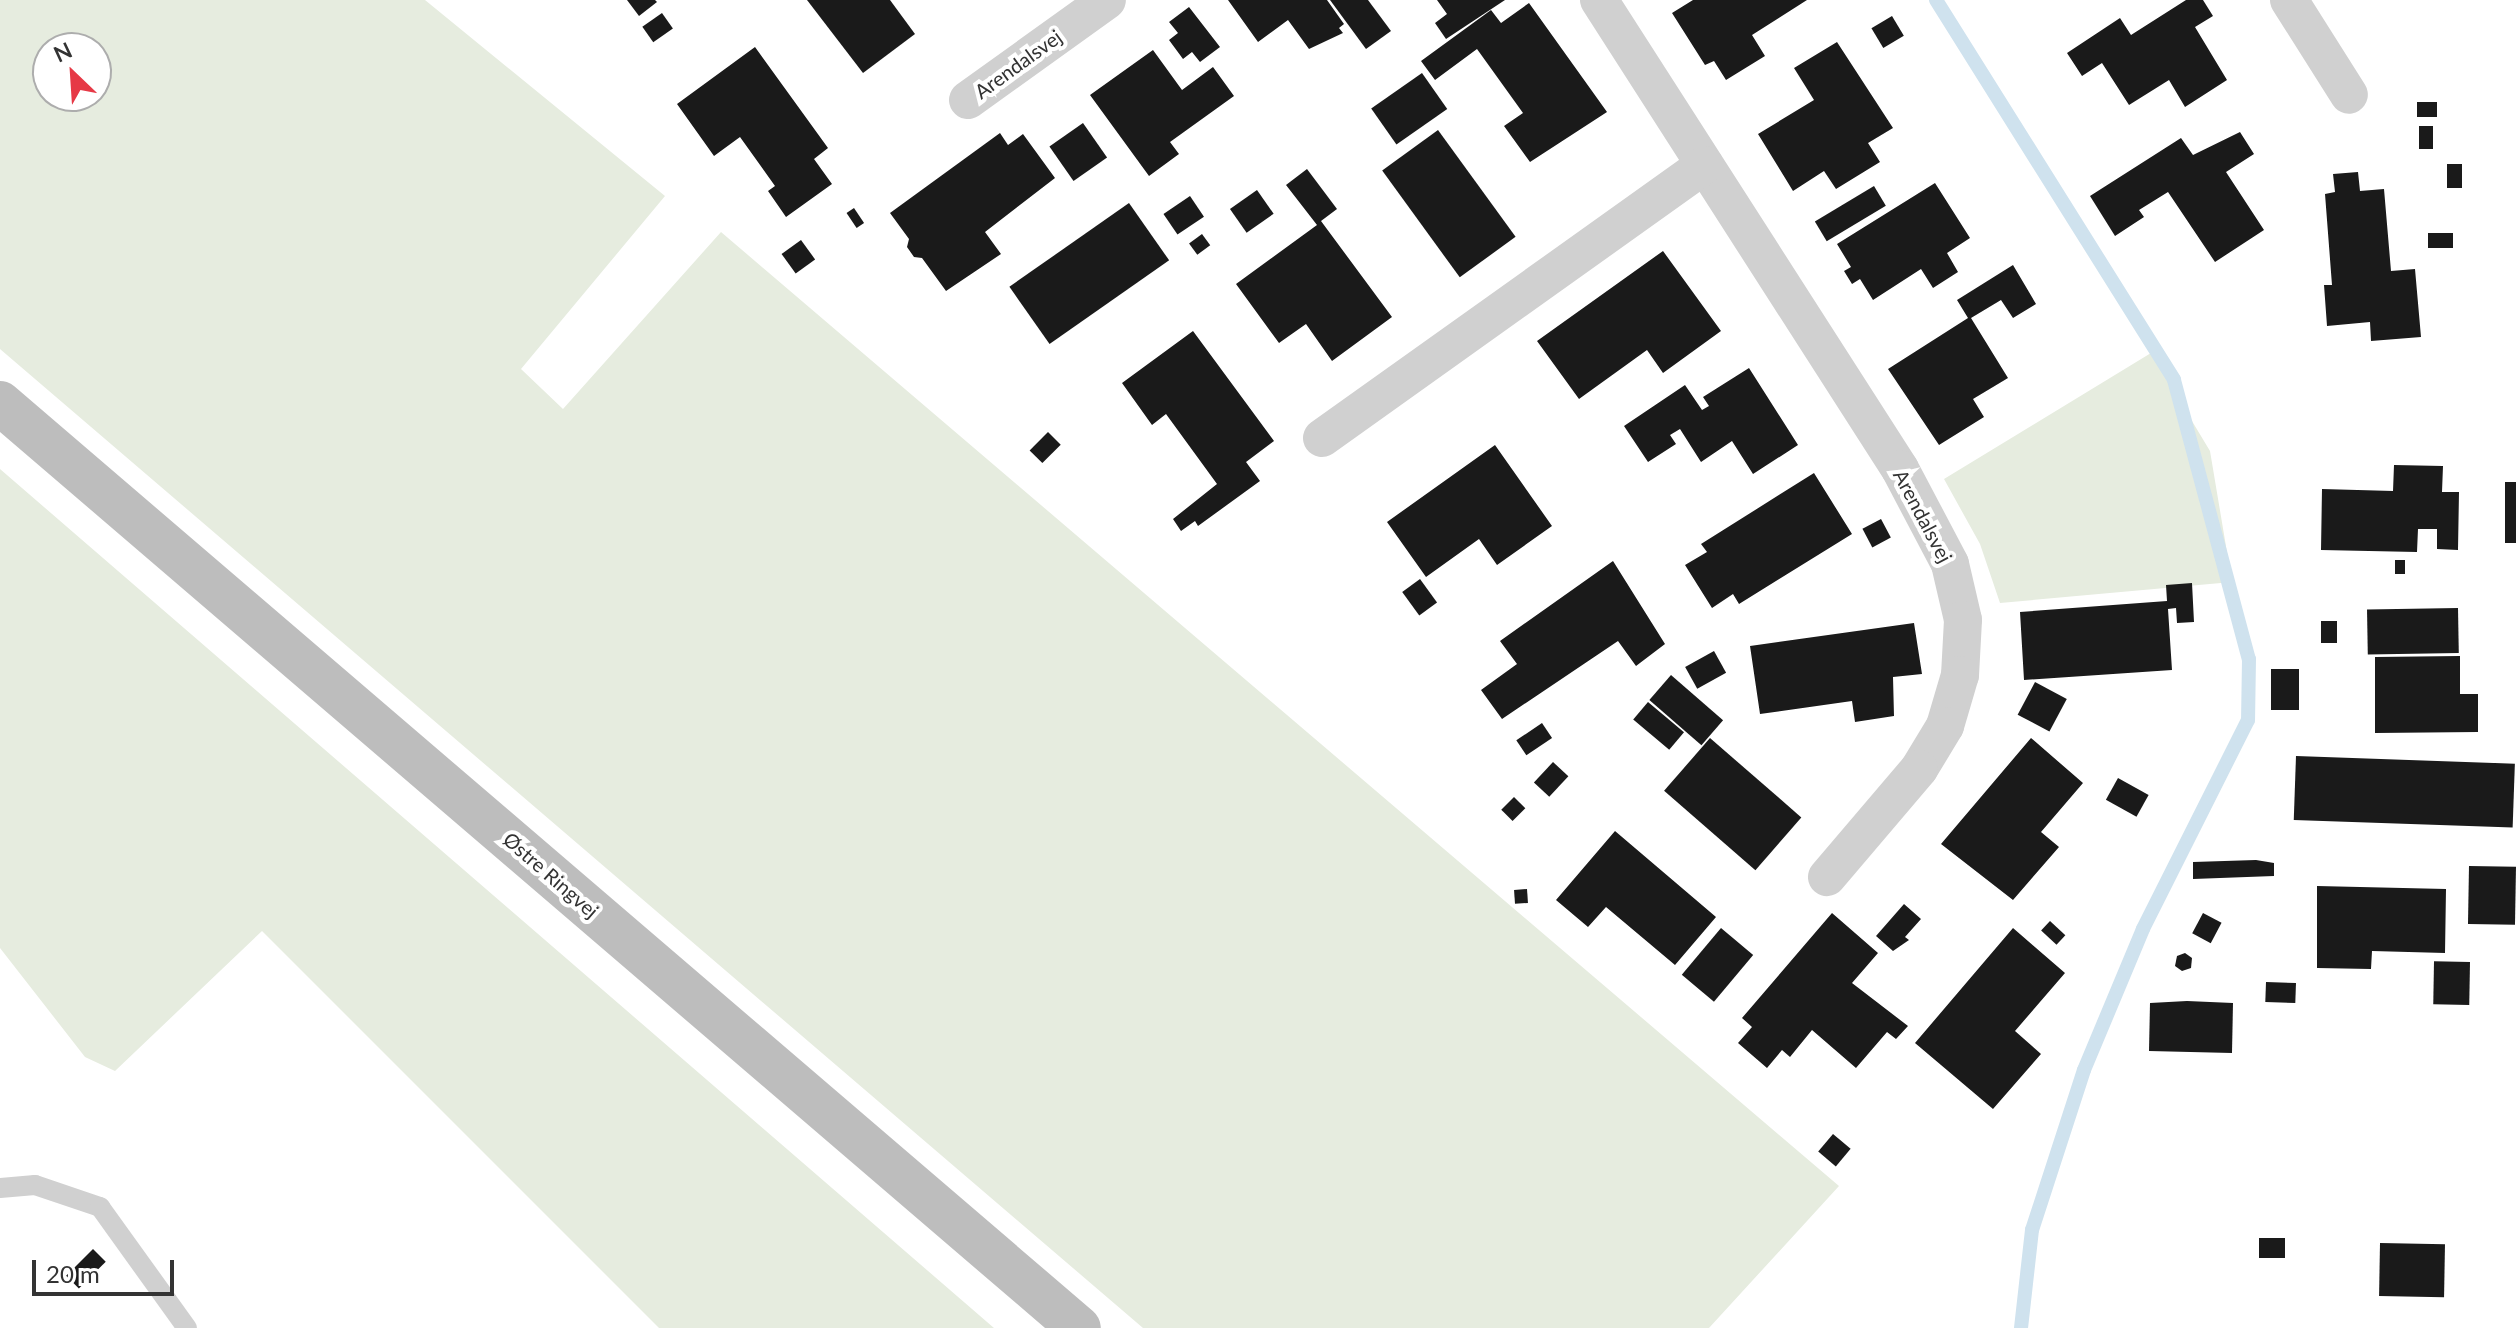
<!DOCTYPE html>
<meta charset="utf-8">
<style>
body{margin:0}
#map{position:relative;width:2516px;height:1328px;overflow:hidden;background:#fff;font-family:Lato,sans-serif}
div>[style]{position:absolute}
.green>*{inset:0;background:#e6ecdf}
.stream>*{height:14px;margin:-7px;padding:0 7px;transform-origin:7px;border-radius:7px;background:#cfe2ee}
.building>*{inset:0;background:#1a1a1a;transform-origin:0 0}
.lane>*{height:20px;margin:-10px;padding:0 10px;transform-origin:10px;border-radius:10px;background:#d0d0d0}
.street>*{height:38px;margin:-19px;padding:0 19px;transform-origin:19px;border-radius:19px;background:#d0d0d0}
.secondary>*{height:44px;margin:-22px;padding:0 22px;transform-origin:22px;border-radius:22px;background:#bdbdbd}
span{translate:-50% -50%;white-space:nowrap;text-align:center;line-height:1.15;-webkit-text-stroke:8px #fff;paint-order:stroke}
.street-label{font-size:20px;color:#333}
.north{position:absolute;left:32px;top:32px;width:80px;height:80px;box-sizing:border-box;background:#fff;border:2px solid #adadad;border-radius:50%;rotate:335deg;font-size:22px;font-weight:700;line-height:32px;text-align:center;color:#333}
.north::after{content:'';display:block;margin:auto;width:28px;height:36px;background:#e63946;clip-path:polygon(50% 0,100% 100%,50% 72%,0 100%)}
.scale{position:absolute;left:32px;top:1260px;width:142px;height:36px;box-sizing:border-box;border:4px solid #333;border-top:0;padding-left:10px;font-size:24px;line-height:28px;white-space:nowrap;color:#333;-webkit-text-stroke:6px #fff;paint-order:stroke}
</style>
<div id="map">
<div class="green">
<i style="clip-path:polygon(evenodd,0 0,425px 0,665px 196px,521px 369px,563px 409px,721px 232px,1839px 1186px,1709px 1328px,1143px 1328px,0 349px,0 0,48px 48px,96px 48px,96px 96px,48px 96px,48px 48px)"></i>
<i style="clip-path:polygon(2151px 353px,2210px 451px,2232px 582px,2000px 603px,1980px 544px,1944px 479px)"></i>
<i style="clip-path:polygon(0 469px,994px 1328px,659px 1328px,262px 931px,115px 1071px,85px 1057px,0 948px)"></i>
</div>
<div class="stream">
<i style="left:1936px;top:0;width:448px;rotate:57.9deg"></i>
<i style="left:2174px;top:380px;width:289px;rotate:75deg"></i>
<i style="left:2249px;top:659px;width:61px;rotate:90.9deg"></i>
<i style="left:2248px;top:720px;width:234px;rotate:116.7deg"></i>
<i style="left:2143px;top:929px;width:153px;rotate:112.7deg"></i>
<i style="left:2084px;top:1070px;width:168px;rotate:108deg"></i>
<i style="left:2032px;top:1230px;width:99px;rotate:96.4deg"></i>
</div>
<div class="building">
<i style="clip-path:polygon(627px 0,655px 0,657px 2px,639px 16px)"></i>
<i style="clip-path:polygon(807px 0,890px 0,915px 34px,863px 73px)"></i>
<i style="clip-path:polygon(1228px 0,1327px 0,1344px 24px,1339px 28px,1343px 33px,1309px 49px,1288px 20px,1258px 42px)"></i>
<i style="clip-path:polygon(1330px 0,1368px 0,1391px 31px,1366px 49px)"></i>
<i style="clip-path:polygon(1437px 0,1505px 0,1446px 39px,1435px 23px,1447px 14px)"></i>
<i style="clip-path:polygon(1693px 0,1807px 0,1752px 35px,1765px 56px,1726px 80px,1714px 61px,1705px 65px,1672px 13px)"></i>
<i style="clip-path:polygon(2186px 0,2203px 0,2213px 16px,2195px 27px,2227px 80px,2185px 107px,2169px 80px,2129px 105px,2102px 63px,2082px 76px,2067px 53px,2120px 18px,2131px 35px)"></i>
<i style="clip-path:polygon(1529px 3px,1607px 112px,1530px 162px,1504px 126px,1523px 113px,1477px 49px,1435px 80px,1421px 61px,1491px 10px,1501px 23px)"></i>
<i style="clip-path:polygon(1189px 7px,1220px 47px,1200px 62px,1192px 52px,1183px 59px,1169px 40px,1178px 33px,1169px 22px)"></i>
<i style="left:662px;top:13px;width:19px;height:24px;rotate:55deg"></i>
<i style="left:1892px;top:16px;width:23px;height:24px;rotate:59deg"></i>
<i style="clip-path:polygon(1837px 42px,1893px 128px,1868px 143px,1880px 162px,1836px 189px,1824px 171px,1793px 191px,1758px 134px,1814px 100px,1794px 68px)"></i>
<i style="clip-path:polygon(755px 47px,828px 148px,814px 159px,832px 184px,786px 217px,768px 191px,775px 186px,740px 137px,714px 156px,677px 104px)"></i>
<i style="clip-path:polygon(1153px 50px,1182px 90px,1213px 67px,1234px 96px,1170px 142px,1179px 154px,1149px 176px,1090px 95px)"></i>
<i style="left:1422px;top:73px;width:44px;height:62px;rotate:55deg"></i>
<i style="left:2417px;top:102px;width:20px;height:15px"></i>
<i style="left:1083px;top:123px;width:42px;height:41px;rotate:55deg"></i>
<i style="left:2419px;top:126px;width:14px;height:23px"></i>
<i style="left:1438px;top:130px;width:132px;height:69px;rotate:54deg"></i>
<i style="clip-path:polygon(2240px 132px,2254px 154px,2226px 172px,2264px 230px,2215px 262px,2168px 192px,2139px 210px,2144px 217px,2115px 236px,2090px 196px,2181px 138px,2193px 155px)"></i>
<i style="clip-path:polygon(1000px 133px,1008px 145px,1023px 134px,1055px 178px,985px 232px,1001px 254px,946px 291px,922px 258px,914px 257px,907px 247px,909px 239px,890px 213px)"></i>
<i style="left:2447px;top:164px;width:15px;height:24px"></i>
<i style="clip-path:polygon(1307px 169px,1337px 209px,1321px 221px,1392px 317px,1332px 361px,1306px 324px,1279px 343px,1236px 284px,1317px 225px,1286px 185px)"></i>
<i style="clip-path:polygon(2358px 172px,2360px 191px,2384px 189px,2391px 271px,2415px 269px,2421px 337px,2371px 341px,2370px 322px,2327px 326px,2324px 285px,2332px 285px,2325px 194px,2335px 192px,2333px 174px)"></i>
<i style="clip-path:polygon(1935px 183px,1970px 238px,1947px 253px,1958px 272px,1933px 288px,1921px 269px,1873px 300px,1860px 279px,1852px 284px,1844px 271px,1851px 267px,1837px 244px)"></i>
<i style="left:1874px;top:186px;width:23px;height:69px;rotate:59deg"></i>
<i style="left:1257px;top:190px;width:29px;height:33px;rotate:55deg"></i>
<i style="left:1190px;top:196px;width:25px;height:32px;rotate:56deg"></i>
<i style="left:1129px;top:203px;width:70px;height:146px;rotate:55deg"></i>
<i style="left:854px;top:208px;width:18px;height:9px;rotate:56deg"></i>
<i style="left:2428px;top:233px;width:25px;height:15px"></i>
<i style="left:1202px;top:234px;width:14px;height:16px;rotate:54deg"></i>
<i style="left:801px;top:240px;width:24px;height:24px;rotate:54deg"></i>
<i style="clip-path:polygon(1663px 251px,1721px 331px,1663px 373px,1647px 350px,1579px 399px,1537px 341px)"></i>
<i style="clip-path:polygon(2013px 265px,2036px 304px,2013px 318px,2001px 300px,1971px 318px,2008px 378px,1973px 399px,1984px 417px,1939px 445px,1888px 369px,1968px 318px,1957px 300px)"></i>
<i style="clip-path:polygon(1193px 331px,1274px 441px,1246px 462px,1260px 481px,1198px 526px,1195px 521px,1181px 531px,1173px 519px,1217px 484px,1166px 414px,1152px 425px,1122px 383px)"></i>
<i style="clip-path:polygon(1749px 368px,1798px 445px,1753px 474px,1732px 441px,1701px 462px,1680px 429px,1670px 435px,1676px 444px,1648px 462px,1624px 426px,1685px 385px,1702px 410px,1709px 406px,1703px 397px)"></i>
<i style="left:1048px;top:432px;width:18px;height:26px;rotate:45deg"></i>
<i style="clip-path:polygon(1495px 445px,1552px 526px,1497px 565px,1479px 539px,1426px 577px,1387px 522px)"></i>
<i style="clip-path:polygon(2394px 465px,2443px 466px,2442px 492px,2459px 492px,2458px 550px,2437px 549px,2437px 529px,2418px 529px,2417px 552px,2321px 550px,2322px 489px,2393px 491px)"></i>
<i style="clip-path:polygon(1814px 473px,1852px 534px,1739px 604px,1733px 594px,1712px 608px,1685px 565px,1707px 552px,1701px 544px)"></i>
<i style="left:2505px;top:482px;width:11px;height:61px"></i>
<i style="left:1881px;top:519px;width:21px;height:21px;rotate:62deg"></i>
<i style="left:2395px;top:560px;width:10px;height:14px"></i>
<i style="clip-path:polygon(1613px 561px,1665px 644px,1636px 666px,1618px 641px,1502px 719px,1481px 690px,1517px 664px,1500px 641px)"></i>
<i style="left:1420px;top:579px;width:29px;height:22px;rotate:54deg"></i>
<i style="clip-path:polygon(2192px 583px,2194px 622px,2177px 623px,2176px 608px,2168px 609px,2172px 670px,2024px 680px,2020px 612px,2167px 601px,2166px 585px)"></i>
<i style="left:2458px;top:608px;width:45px;height:91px;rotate:89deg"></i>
<i style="left:2321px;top:621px;width:16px;height:22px"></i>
<i style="clip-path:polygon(1914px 623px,1922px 674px,1893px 677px,1894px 716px,1855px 722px,1852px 701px,1760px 714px,1750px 646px)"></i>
<i style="left:1714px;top:651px;width:25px;height:33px;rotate:61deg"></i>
<i style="clip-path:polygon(2460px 656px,2460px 694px,2478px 694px,2478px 732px,2375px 733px,2375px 657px)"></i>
<i style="left:2271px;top:669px;width:28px;height:41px"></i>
<i style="left:1671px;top:675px;width:69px;height:33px;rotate:41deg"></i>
<i style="left:2035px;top:682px;width:36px;height:37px;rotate:28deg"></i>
<i style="left:1648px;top:702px;width:47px;height:23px;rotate:40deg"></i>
<i style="left:1542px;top:723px;width:18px;height:31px;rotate:56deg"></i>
<i style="left:1710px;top:738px;width:121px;height:70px;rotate:41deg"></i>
<i style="clip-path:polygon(2031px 738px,2083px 783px,2041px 832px,2059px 847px,2013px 900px,1941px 844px)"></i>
<i style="left:2296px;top:756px;width:219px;height:64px;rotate:2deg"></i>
<i style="left:1553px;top:762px;width:21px;height:28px;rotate:43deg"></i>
<i style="left:2118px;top:778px;width:35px;height:25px;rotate:29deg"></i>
<i style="left:1514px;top:797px;width:16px;height:18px;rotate:45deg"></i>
<i style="clip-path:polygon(1615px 831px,1716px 917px,1675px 965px,1606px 907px,1588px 927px,1556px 900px)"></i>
<i style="clip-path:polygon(2256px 860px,2274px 863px,2274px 876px,2193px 879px,2193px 862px)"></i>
<i style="left:2469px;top:866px;width:47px;height:58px;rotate:1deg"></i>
<i style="clip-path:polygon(2317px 886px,2446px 889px,2445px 953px,2372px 951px,2371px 969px,2317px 968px)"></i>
<i style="left:1527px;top:889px;width:14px;height:13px;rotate:86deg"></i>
<i style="clip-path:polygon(1904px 904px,1921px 919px,1905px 937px,1909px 940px,1893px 951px,1876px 936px)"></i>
<i style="clip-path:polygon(1832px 913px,1878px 953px,1852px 983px,1908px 1026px,1896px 1039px,1887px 1032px,1856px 1068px,1812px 1030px,1790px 1057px,1782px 1050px,1767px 1068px,1738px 1043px,1752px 1027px,1742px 1018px)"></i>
<i style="left:2203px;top:913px;width:21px;height:23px;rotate:28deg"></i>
<i style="left:2050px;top:921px;width:21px;height:13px;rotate:43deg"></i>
<i style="left:1721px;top:928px;width:42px;height:61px;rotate:40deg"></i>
<i style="clip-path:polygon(2013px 928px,2065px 973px,2015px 1031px,2041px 1054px,1993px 1109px,1915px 1043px)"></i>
<i style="clip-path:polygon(2185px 953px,2192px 958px,2191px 968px,2182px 971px,2175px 966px,2177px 956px)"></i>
<i style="left:2470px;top:962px;width:43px;height:36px;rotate:91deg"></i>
<i style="left:2266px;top:982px;width:30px;height:20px;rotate:2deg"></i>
<i style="clip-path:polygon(2187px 1001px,2233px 1003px,2232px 1053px,2149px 1051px,2150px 1003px)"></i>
<i style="left:1833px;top:1134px;width:23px;height:23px;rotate:40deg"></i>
<i style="left:2259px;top:1238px;width:26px;height:20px"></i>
<i style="left:2380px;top:1243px;width:65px;height:53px;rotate:1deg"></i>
<i style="left:93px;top:1249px;width:18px;height:38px;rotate:45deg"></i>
</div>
<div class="lane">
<i style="left:0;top:1188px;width:35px;rotate:-5deg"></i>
<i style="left:35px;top:1185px;width:69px;rotate:18.7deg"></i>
<i style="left:100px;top:1207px;width:149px;rotate:54.3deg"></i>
</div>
<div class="street">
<i style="left:1599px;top:0;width:557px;rotate:57.31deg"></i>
<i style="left:1900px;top:469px;width:107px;rotate:62.2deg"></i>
<i style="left:1950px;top:564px;width:57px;rotate:76.9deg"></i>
<i style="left:1963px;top:620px;width:55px;rotate:93.1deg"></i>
<i style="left:1960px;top:675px;width:53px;rotate:106.4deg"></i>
<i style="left:1945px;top:726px;width:50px;rotate:121.2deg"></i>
<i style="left:1919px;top:769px;width:142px;rotate:130.4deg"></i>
<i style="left:2289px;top:0;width:112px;rotate:57.7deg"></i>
<i style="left:968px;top:100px;width:171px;rotate:-35.7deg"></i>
<i style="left:1322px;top:438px;width:470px;rotate:-35.5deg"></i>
</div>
<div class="secondary">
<i style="left:0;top:403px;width:1421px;rotate:40.61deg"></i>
</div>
<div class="street-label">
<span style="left:1018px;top:64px;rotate:-36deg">Arendalsvej</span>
<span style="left:1923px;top:516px;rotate:62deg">Arendalsvej</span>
<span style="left:551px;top:875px;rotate:41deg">Østre Ringvej</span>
</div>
<div class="north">N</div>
<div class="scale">20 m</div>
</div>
